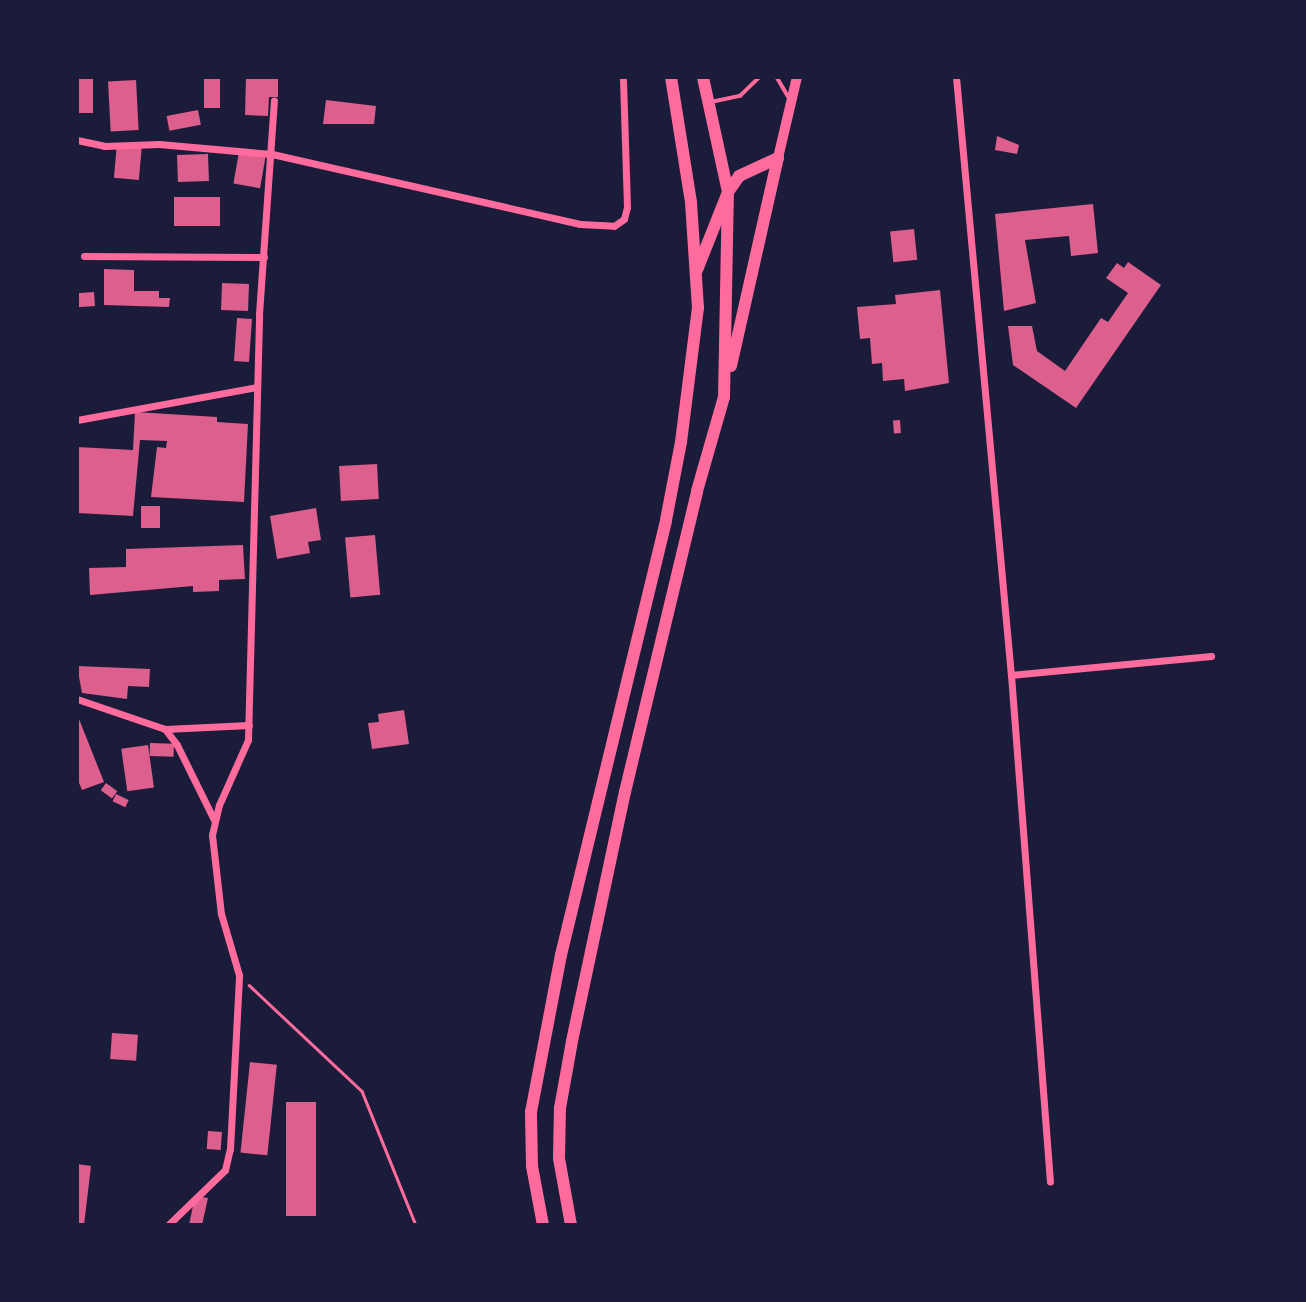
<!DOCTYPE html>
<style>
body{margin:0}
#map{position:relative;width:1306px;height:1302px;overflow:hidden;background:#1b1b3a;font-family:Montserrat,sans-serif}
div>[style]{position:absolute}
.building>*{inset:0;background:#dd5f8e;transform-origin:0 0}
.path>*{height:2.5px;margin:-1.25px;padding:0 1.25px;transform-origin:1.25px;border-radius:1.25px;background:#ff6b9d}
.service>*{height:3.5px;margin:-1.75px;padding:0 1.75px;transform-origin:1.75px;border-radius:1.75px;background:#ff6b9d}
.minor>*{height:7px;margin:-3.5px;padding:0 3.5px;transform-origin:3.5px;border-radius:3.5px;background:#ff6b9d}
.secondary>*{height:10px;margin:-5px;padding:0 5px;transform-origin:5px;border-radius:5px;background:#ff6b9d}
.trunk>*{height:12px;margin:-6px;padding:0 6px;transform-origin:6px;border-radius:6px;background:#ff6b9d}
span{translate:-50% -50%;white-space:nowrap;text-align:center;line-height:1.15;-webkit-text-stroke:5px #1b1b3a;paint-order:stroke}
.frame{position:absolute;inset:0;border:79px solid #1b1b3a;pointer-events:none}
</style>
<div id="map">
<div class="building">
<i style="left:77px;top:77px;width:16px;height:36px"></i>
<i style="left:204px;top:77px;width:16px;height:31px"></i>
<i style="clip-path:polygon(246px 77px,278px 77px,278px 97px,269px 97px,268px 116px,245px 115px)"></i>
<i style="left:136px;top:80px;width:50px;height:28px;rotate:87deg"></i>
<i style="clip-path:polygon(326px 100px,376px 106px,374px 124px,323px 124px)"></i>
<i style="left:198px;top:110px;width:15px;height:32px;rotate:79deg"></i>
<i style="clip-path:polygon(997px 136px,1019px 145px,1017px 154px,995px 150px)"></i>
<i style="left:117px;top:143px;width:25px;height:35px;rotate:5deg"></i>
<i style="left:239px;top:152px;width:27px;height:32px;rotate:10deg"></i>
<i style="left:208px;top:154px;width:27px;height:31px;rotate:88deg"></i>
<i style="left:174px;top:197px;width:46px;height:29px"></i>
<i style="clip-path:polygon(1093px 204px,1098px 253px,1071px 256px,1069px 236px,1025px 240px,1036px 303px,1004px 311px,995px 214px)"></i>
<i style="left:914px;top:229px;width:31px;height:24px;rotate:84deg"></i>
<i style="clip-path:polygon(1128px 262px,1161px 285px,1076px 408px,1013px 365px,1008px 326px,1032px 326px,1037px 351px,1065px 371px,1101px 318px,1108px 322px,1128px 293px,1106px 278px,1117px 263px,1124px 268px)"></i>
<i style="clip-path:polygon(104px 269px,134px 270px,134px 291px,159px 291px,159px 298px,170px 298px,169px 307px,104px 305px)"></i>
<i style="left:222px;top:283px;width:27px;height:27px;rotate:2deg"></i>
<i style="clip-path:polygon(940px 290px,949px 383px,905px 391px,904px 379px,883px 381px,882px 363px,872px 364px,870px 338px,860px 339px,857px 307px,896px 304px,895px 295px)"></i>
<i style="left:94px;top:292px;width:14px;height:17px;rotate:86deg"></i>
<i style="left:237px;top:318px;width:15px;height:43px;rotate:4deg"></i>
<i style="clip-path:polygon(135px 412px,217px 417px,217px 422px,248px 424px,244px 502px,151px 497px,157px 447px,166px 448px,167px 441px,140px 440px,133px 516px,77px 513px,77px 447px,133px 450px)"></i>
<i style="left:900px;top:420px;width:13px;height:7px;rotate:86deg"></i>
<i style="left:377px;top:464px;width:35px;height:38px;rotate:87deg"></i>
<i style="left:141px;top:506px;width:19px;height:22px"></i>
<i style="clip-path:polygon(316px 508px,321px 540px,308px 542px,310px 553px,277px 559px,270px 516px)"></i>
<i style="left:375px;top:535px;width:60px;height:30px;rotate:85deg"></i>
<i style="clip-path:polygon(243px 545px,245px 579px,219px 580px,219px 591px,193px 592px,193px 586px,90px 595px,89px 568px,126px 567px,126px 549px)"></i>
<i style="clip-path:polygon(77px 666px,150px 669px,149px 687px,128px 686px,127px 699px,82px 693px)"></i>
<i style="clip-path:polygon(404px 710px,409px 744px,372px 749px,368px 723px,379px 722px,378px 714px)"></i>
<i style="clip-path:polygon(79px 719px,104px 782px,82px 790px,77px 778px)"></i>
<i style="left:150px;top:743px;width:24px;height:13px;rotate:2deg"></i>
<i style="left:148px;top:745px;width:43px;height:27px;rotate:82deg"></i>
<i style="left:106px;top:783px;width:14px;height:9px;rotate:36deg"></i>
<i style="left:116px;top:794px;width:14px;height:8px;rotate:25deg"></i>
<i style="left:112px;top:1033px;width:26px;height:26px;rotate:4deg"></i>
<i style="left:250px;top:1062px;width:27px;height:91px;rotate:6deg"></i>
<i style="left:286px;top:1102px;width:30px;height:114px"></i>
<i style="left:208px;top:1131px;width:14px;height:18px;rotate:4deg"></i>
<i style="clip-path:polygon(77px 1164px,91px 1166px,84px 1225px,77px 1225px)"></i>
<i style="clip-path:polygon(195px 1196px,208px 1198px,202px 1225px,189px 1225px)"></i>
</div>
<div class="path">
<i style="left:249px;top:985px;width:155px;rotate:43.2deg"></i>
<i style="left:362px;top:1091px;width:144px;rotate:68.1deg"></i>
</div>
<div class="service">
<i style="left:777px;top:77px;width:22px;rotate:60deg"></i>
<i style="left:711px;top:102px;width:30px;rotate:-12deg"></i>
<i style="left:740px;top:96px;width:28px;rotate:-44deg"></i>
</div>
<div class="minor">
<i style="left:956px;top:77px;width:601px;rotate:84.75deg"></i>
<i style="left:1011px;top:675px;width:508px;rotate:85.6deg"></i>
<i style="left:77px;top:140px;width:29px;rotate:12deg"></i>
<i style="left:105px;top:146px;width:54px;rotate:-2.1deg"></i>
<i style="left:159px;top:144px;width:113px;rotate:5.1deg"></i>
<i style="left:272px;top:154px;width:316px;rotate:12.8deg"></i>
<i style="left:580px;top:224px;width:34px;rotate:3deg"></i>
<i style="left:614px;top:226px;width:12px;rotate:-35deg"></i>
<i style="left:624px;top:219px;width:12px;rotate:-76deg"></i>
<i style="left:627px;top:207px;width:130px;rotate:-91.8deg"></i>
<i style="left:84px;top:256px;width:180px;rotate:0.3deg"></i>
<i style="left:77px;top:420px;width:183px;rotate:-10.4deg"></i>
<i style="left:1011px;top:675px;width:201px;rotate:-5.4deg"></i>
<i style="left:77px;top:699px;width:93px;rotate:18.8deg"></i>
<i style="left:165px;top:729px;width:84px;rotate:-2.7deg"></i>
<i style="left:165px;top:729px;width:20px;rotate:53deg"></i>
<i style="left:177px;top:745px;width:84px;rotate:63.7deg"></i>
<i style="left:168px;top:1225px;width:79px;rotate:-44deg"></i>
<i style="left:225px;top:1170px;width:22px;rotate:-77deg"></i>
<i style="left:230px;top:1149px;width:174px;rotate:-87deg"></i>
<i style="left:239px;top:975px;width:64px;rotate:-106.4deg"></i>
<i style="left:221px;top:914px;width:80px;rotate:-96.5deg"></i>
<i style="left:212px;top:835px;width:31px;rotate:-77deg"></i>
<i style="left:219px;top:805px;width:71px;rotate:-66deg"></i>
<i style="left:248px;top:740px;width:426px;rotate:-88.5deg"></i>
<i style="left:259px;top:314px;width:214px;rotate:-86deg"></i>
</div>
<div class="secondary">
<i style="left:778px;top:158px;width:83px;rotate:-76.8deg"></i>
</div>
<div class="trunk">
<i style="left:697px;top:270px;width:84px;rotate:-68.3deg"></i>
<i style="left:728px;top:192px;width:19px;rotate:-55deg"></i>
<i style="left:739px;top:176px;width:43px;rotate:-24.8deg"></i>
<i style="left:731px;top:366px;width:213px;rotate:-77.3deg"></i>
<i style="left:543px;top:1225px;width:60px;rotate:-100.6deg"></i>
<i style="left:532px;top:1166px;width:54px;rotate:-91.1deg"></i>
<i style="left:531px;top:1112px;width:160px;rotate:-79.2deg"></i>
<i style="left:561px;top:955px;width:447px;rotate:-76.4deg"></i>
<i style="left:666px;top:520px;width:79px;rotate:-79.1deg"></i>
<i style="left:681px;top:442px;width:135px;rotate:-82.8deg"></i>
<i style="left:698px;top:308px;width:106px;rotate:-93.8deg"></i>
<i style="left:691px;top:202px;width:127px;rotate:-99.1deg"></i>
<i style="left:571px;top:1225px;width:68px;rotate:-100.2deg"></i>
<i style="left:559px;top:1158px;width:50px;rotate:-88.9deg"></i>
<i style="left:560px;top:1108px;width:68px;rotate:-79.8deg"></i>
<i style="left:572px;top:1041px;width:255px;rotate:-78deg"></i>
<i style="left:625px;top:792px;width:309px;rotate:-76.5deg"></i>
<i style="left:697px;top:491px;width:98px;rotate:-74deg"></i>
<i style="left:724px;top:397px;width:205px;rotate:-88.9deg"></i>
<i style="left:728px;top:192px;width:118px;rotate:-102.3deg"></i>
</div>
<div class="frame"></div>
</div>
